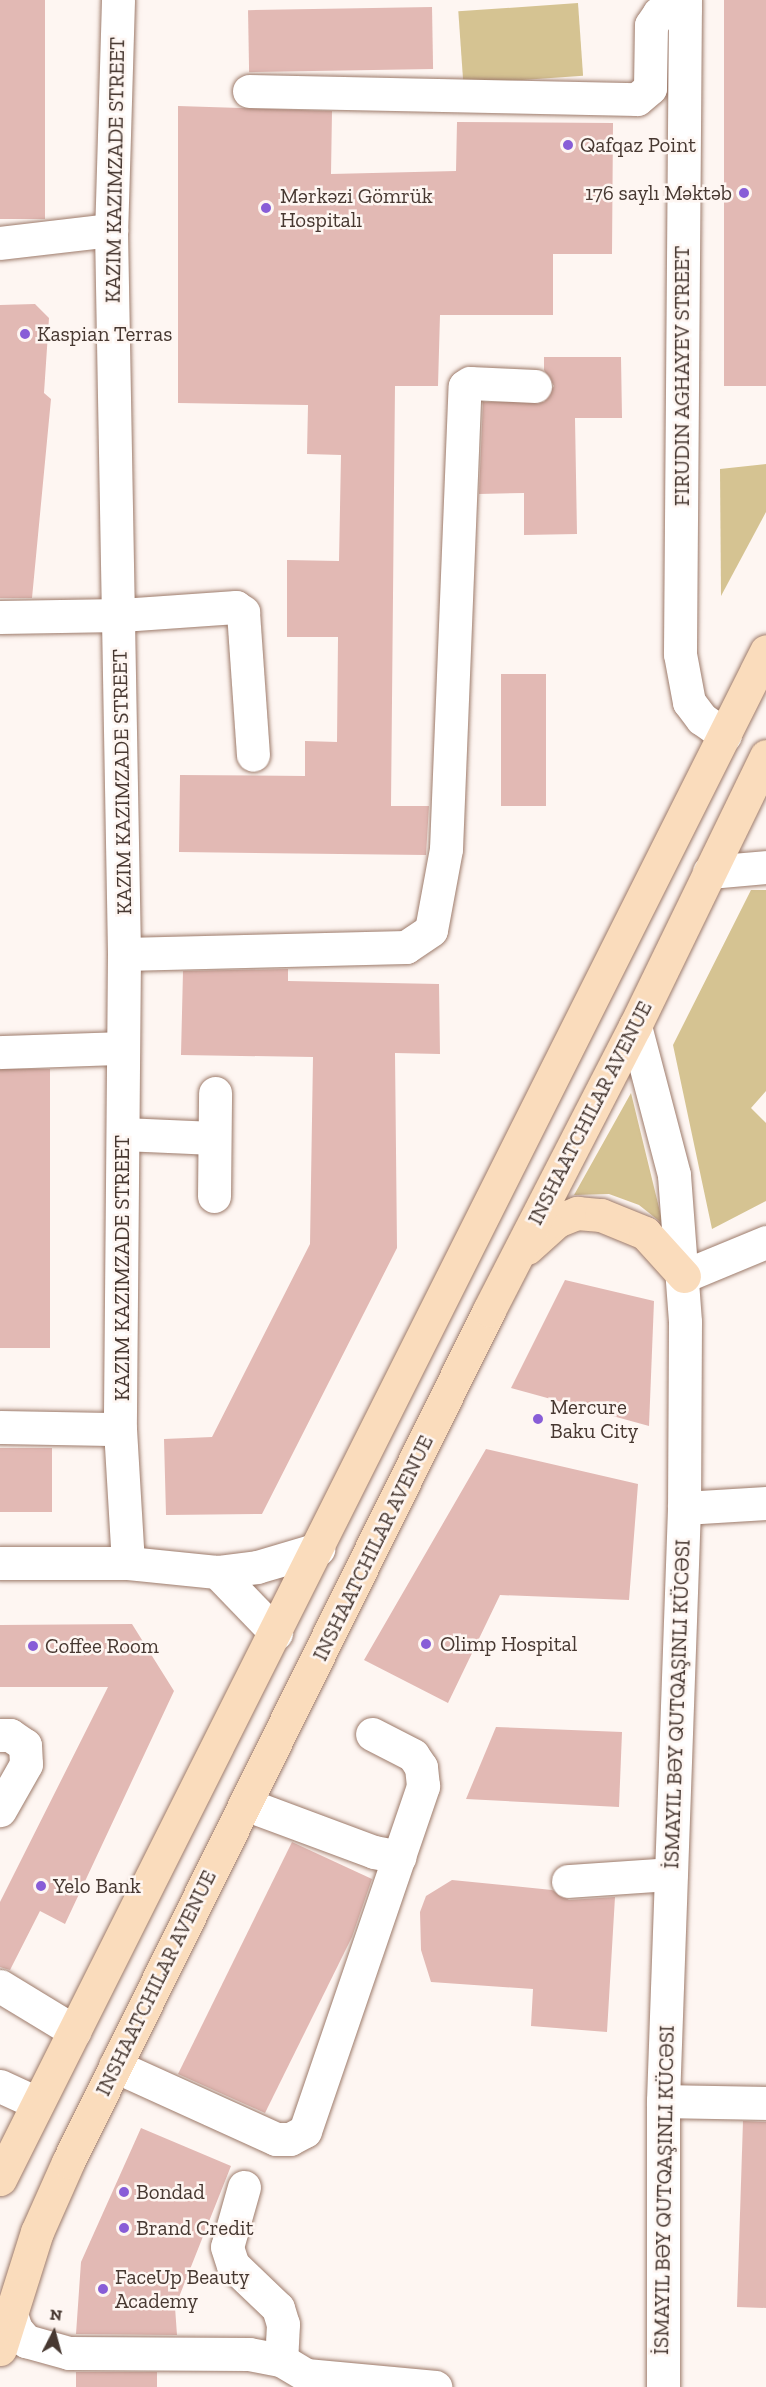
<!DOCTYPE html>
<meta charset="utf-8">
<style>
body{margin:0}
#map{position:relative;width:766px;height:2387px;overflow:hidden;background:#fef6f2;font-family:"Zilla Slab",serif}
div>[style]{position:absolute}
.green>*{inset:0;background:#d5c392;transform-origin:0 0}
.building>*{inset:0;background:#e2b9b4;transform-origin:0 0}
.roads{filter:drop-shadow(0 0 2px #9d7b6b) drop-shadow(0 0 2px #9d7b6b)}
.minor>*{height:33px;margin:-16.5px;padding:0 16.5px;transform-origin:16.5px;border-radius:16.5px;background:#fff}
.major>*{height:33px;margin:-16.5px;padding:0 16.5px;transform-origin:16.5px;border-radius:16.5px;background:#fadcbc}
.dots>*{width:16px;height:16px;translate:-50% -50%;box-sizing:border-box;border:3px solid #fef6f2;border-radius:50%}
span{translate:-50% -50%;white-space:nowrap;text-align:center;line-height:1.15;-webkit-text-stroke:5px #fef6f2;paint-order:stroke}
.poi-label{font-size:21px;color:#473831}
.left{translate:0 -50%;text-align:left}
.right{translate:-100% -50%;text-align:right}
.street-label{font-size:21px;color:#473831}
.north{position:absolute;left:24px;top:2303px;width:60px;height:60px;-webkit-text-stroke:4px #fef6f2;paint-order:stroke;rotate:6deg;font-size:16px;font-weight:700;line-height:24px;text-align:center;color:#473831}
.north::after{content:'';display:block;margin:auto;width:21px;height:27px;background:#473831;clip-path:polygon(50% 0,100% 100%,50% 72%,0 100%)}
</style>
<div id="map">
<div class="green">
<i style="left:578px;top:3px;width:73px;height:120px;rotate:86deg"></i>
<i style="clip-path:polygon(766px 464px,766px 512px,721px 596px,720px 469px)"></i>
<i style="clip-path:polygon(751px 890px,766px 890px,766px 1091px,751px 1108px,766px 1123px,766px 1201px,712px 1229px,673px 1045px)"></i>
<i style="clip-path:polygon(631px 1093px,663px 1224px,639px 1205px,609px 1194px,574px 1195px)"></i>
</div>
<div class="building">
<i style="left:0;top:0;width:45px;height:219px"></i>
<i style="left:724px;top:0;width:42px;height:386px"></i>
<i style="left:432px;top:7px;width:62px;height:184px;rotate:89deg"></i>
<i style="clip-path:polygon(178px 106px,332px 111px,331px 174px,456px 171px,457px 122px,613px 123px,612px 254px,553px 254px,553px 315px,440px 315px,438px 386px,395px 386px,391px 806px,429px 806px,426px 855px,179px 852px,180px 775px,305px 776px,305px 741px,337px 742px,338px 637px,287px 637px,287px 560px,339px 561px,341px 455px,307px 454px,308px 405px,178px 403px)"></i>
<i style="clip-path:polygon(35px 304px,49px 318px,44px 393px,51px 399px,32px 598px,0 598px,0 305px)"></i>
<i style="clip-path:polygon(544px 357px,621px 357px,622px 418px,575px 418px,577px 534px,524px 535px,524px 493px,479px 494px,483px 402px,544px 402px,554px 386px,544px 370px)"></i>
<i style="left:501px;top:674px;width:45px;height:132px"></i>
<i style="clip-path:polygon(288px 969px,288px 981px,439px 984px,440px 1054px,395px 1053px,397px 1248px,262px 1514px,166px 1515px,164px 1439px,212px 1437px,310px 1244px,313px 1057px,181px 1055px,183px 971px)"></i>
<i style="left:50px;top:1069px;width:279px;height:50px;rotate:90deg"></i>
<i style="clip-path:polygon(565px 1280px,654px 1301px,649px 1426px,511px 1388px)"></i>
<i style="left:0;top:1448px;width:52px;height:64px"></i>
<i style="clip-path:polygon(486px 1449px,638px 1484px,629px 1600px,500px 1595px,448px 1703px,364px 1660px)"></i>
<i style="clip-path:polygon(132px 1624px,174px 1691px,65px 1924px,40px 1911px,10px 1970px,0 1967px,0 1902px,108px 1687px,0 1687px,0 1625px)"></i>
<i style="clip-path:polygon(496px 1727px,622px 1732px,619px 1807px,466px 1799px)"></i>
<i style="clip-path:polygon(292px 1842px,372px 1879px,352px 1937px,265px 2113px,178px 2074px)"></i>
<i style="clip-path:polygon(452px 1880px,552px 1890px,569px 1900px,615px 1897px,607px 2032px,531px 2026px,533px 1989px,431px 1982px,421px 1950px,420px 1912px,426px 1896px)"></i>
<i style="clip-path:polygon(743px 2121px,766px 2122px,766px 2308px,737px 2307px)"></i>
<i style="clip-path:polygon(141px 2128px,231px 2166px,175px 2307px,177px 2335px,76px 2334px,81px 2262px)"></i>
<i style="left:76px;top:2372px;width:81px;height:15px"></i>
</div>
<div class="roads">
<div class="minor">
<i style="left:118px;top:0;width:230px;rotate:91.7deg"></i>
<i style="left:111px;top:230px;width:724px;rotate:88.97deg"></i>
<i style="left:124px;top:954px;width:475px;rotate:90.5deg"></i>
<i style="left:120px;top:1429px;width:134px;rotate:86.6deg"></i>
<i style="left:685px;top:0;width:654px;rotate:90.44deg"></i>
<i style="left:680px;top:654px;width:49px;rotate:79.4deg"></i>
<i style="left:689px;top:702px;width:21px;rotate:53deg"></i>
<i style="left:702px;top:719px;width:28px;rotate:35deg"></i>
<i style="left:249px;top:91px;width:388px;rotate:1.2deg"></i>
<i style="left:637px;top:99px;width:17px;rotate:-40deg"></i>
<i style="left:650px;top:88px;width:63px;rotate:-89.1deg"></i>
<i style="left:651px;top:25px;width:14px;rotate:-56deg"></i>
<i style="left:659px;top:13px;width:26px;rotate:-7deg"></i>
<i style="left:0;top:243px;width:112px;rotate:-6.7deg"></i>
<i style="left:0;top:617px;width:121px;rotate:-0.9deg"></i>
<i style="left:121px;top:615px;width:115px;rotate:-4deg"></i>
<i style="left:236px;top:607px;width:9px;rotate:36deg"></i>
<i style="left:243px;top:612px;width:143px;rotate:86deg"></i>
<i style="left:709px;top:872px;width:57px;rotate:-5deg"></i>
<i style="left:124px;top:954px;width:282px;rotate:-1.4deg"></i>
<i style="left:406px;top:947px;width:30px;rotate:-34deg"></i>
<i style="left:431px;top:930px;width:82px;rotate:-79.5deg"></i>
<i style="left:446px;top:849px;width:463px;rotate:-87.7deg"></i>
<i style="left:465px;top:386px;width:6px;rotate:-31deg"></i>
<i style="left:470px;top:383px;width:65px;rotate:2.6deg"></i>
<i style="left:635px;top:1026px;width:154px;rotate:75.3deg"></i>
<i style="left:674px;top:1175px;width:147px;rotate:85.7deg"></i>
<i style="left:685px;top:1322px;width:186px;rotate:90.3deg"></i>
<i style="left:684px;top:1508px;width:593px;rotate:92.03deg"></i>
<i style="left:663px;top:2101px;width:286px;rotate:90deg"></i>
<i style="left:0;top:1052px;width:123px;rotate:-1.9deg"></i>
<i style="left:123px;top:1134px;width:91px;rotate:2.5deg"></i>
<i style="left:214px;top:1196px;width:103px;rotate:-89.4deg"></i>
<i style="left:684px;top:1276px;width:89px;rotate:-22.5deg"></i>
<i style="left:0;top:1427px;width:120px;rotate:1deg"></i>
<i style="left:684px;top:1508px;width:82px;rotate:-3.5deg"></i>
<i style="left:0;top:1563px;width:128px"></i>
<i style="left:128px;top:1563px;width:89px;rotate:5.8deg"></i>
<i style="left:217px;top:1572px;width:40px;rotate:-7.1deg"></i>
<i style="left:257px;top:1567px;width:64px;rotate:-16.4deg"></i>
<i style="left:217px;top:1572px;width:85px;rotate:46deg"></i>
<i style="left:0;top:1735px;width:10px"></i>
<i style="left:10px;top:1735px;width:18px;rotate:34deg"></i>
<i style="left:25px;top:1745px;width:19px;rotate:87deg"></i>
<i style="left:26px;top:1764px;width:53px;rotate:119.5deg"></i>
<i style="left:245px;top:1804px;width:138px;rotate:20.4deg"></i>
<i style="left:374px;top:1852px;width:26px;rotate:11deg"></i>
<i style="left:568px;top:1881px;width:103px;rotate:-3.9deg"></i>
<i style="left:0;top:1986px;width:87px;rotate:31.3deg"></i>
<i style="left:115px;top:2066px;width:177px;rotate:24.4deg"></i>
<i style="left:276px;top:2139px;width:14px"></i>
<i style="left:290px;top:2139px;width:17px;rotate:-28deg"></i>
<i style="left:305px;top:2131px;width:365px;rotate:-71.1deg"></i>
<i style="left:423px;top:1786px;width:19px;rotate:-96deg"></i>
<i style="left:421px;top:1767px;width:14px;rotate:-124deg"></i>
<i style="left:413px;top:1755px;width:46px;rotate:-152.9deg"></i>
<i style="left:0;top:2086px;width:41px;rotate:24.7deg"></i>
<i style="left:663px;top:2101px;width:103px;rotate:1.1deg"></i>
<i style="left:244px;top:2187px;width:62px;rotate:105.8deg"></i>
<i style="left:227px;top:2247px;width:19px;rotate:72deg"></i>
<i style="left:233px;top:2265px;width:62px;rotate:43.7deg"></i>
<i style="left:278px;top:2308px;width:17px;rotate:73deg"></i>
<i style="left:283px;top:2324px;width:36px;rotate:93deg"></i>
<i style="left:10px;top:2311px;width:19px;rotate:72deg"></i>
<i style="left:16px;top:2329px;width:16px;rotate:50deg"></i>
<i style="left:26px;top:2341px;width:45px;rotate:15.6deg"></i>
<i style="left:69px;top:2353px;width:180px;rotate:0.3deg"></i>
<i style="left:249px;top:2354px;width:33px;rotate:11deg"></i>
<i style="left:281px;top:2360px;width:29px;rotate:31deg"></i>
<i style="left:306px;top:2375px;width:130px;rotate:5.3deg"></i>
</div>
<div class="major">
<i style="left:527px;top:1248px;width:40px;rotate:-42deg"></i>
<i style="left:557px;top:1221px;width:22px;rotate:-22deg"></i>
<i style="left:577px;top:1213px;width:24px;rotate:5deg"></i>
<i style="left:601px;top:1215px;width:48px;rotate:22.2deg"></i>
<i style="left:645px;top:1233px;width:58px;rotate:47.8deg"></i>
<i style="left:0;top:2179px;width:1709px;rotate:-63.37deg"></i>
<i style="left:0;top:2349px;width:123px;rotate:-72.5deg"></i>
<i style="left:37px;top:2232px;width:77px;rotate:-66.1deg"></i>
<i style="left:68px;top:2162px;width:950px;rotate:-63.7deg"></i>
<i style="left:489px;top:1310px;width:319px;rotate:-62.8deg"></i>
<i style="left:635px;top:1026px;width:300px;rotate:-64.1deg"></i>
</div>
</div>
<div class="dots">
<i style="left:568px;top:145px;background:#885dd7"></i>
<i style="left:744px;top:193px;background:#885dd7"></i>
<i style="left:266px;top:208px;background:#885dd7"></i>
<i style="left:25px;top:334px;background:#885dd7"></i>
<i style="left:538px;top:1419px;background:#885dd7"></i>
<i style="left:426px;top:1644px;background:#885dd7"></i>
<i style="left:33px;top:1646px;background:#885dd7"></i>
<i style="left:41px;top:1886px;background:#885dd7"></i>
<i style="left:124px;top:2192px;background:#885dd7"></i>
<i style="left:124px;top:2228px;background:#885dd7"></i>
<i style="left:103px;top:2289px;background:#885dd7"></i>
</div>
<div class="poi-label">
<span class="left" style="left:580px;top:145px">Qafqaz Point</span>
<span class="right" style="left:732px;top:193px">176 saylı Məktəb</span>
<span class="left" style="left:280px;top:208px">Mərkəzi Gömrük<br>Hospitalı</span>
<span class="left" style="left:37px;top:334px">Kaspian Terras</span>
<span class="left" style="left:550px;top:1419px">Mercure<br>Baku City</span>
<span class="left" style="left:440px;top:1644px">Olimp Hospital</span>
<span class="left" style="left:45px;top:1646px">Coffee Room</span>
<span class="left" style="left:53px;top:1886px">Yelo Bank</span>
<span class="left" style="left:136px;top:2192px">Bondad</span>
<span class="left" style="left:136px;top:2228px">Brand Credit</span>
<span class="left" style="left:115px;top:2289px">FaceUp Beauty<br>Academy</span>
</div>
<div class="street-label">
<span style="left:115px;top:170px;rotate:-89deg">KAZIM KAZIMZADE STREET</span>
<span style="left:682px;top:376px;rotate:-90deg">FIRUDIN AGHAYEV STREET</span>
<span style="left:122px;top:782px;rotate:-91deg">KAZIM KAZIMZADE STREET</span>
<span style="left:590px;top:1113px;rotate:-63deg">INSHAATCHILAR AVENUE</span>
<span style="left:122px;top:1268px;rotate:-90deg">KAZIM KAZIMZADE STREET</span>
<span style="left:373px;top:1548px;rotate:-64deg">INSHAATCHILAR AVENUE</span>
<span style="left:677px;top:1704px;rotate:-88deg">İSMAYIL BƏY QUTQAŞINLI KÜCƏSI</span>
<span style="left:156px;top:1983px;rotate:-64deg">INSHAATCHILAR AVENUE</span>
<span style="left:664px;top:2190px;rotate:-89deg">İSMAYIL BƏY QUTQAŞINLI KÜCƏSI</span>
</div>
<div class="north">N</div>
</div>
